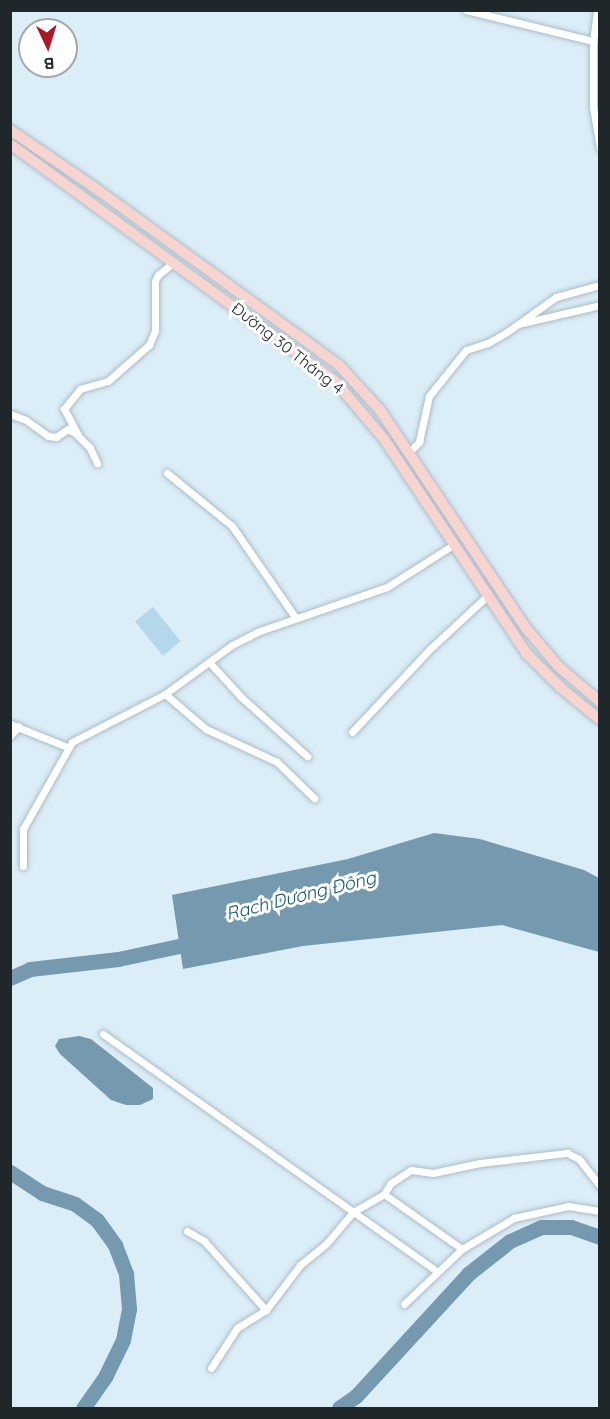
<!DOCTYPE html>
<meta charset="utf-8">
<style>
body{margin:0}
#map{position:relative;width:610px;height:1419px;overflow:hidden;background:#dbedf7;font-family:Quicksand,sans-serif}
div>[style]{position:absolute}
.green>*{inset:0;background:#b5d7eb;transform-origin:0 0}
.water>*{inset:0;background:#759aaf}
.river>*{height:15px;margin:-7.5px;padding:0 7.5px;transform-origin:7.5px;border-radius:7.5px;background:#759aaf}
.roads{filter:drop-shadow(0 0 2px #acbdc7) drop-shadow(0 0 2px #acbdc7)}
.minor>*{height:7px;margin:-3.5px;padding:0 3.5px;transform-origin:3.5px;border-radius:3.5px;background:#fff}
.primary>*{height:10px;margin:-5px;padding:0 5px;transform-origin:5px;border-radius:5px;background:#f8d4d1}
span{translate:-50% -50%;white-space:nowrap;text-align:center;line-height:1.15;-webkit-text-stroke:6px #fff;paint-order:stroke}
.street-label{font-size:16px;color:#20272a}
.water-label{font-size:18px;color:#0c5271;font-style:italic}
.frame{position:absolute;inset:0;border:12px solid #20272a;pointer-events:none}
.north{position:absolute;left:18px;top:18px;width:60px;height:60px;box-sizing:border-box;background:#fff;border:2px solid #a6a9aa;border-radius:50%;rotate:176deg;font-size:16px;font-weight:700;line-height:24px;text-align:center;color:#20272a}
.north::after{content:'';display:block;margin:auto;width:21px;height:27px;background:#ac1826;clip-path:polygon(50% 0,100% 100%,50% 72%,0 100%)}
</style>
<div id="map">
<div class="green">
<i style="left:153px;top:607px;width:44px;height:23px;rotate:51deg"></i>
</div>
<div class="water">
<i style="clip-path:polygon(434px 833px,480px 839px,584px 870px,599px 878px,599px 952px,502px 925px,303px 946px,183px 969px,172px 895px,348px 859px)"></i>
<i style="clip-path:polygon(79px 1036px,91px 1039px,153px 1088px,153px 1099px,140px 1105px,126px 1105px,111px 1100px,60px 1054px,55px 1046px,59px 1039px)"></i>
</div>
<div class="river">
<i style="left:10px;top:978px;width:22px;rotate:-24deg"></i>
<i style="left:30px;top:969px;width:89px;rotate:-6.5deg"></i>
<i style="left:118px;top:959px;width:82px;rotate:-12deg"></i>
<i style="left:10px;top:1172px;width:38px;rotate:33deg"></i>
<i style="left:42px;top:1193px;width:35px;rotate:18deg"></i>
<i style="left:75px;top:1204px;width:27px;rotate:36deg"></i>
<i style="left:97px;top:1220px;width:31px;rotate:54deg"></i>
<i style="left:115px;top:1245px;width:31px;rotate:69deg"></i>
<i style="left:126px;top:1274px;width:35px;rotate:85deg"></i>
<i style="left:129px;top:1309px;width:32px;rotate:101deg"></i>
<i style="left:123px;top:1340px;width:41px;rotate:115.9deg"></i>
<i style="left:105px;top:1377px;width:38px;rotate:125deg"></i>
<i style="left:339px;top:1408px;width:21px;rotate:-35deg"></i>
<i style="left:356px;top:1396px;width:166px;rotate:-47.4deg"></i>
<i style="left:468px;top:1274px;width:53px;rotate:-38.2deg"></i>
<i style="left:510px;top:1241px;width:34px;rotate:-24deg"></i>
<i style="left:541px;top:1227px;width:30px"></i>
<i style="left:571px;top:1227px;width:31px;rotate:19deg"></i>
</div>
<div class="roads">
<div class="minor">
<i style="left:466px;top:10px;width:131px;rotate:13.7deg"></i>
<i style="left:597px;top:10px;width:31px;rotate:97deg"></i>
<i style="left:593px;top:41px;width:66px;rotate:90deg"></i>
<i style="left:593px;top:107px;width:42px;rotate:80.3deg"></i>
<i style="left:518px;top:324px;width:84px;rotate:-13deg"></i>
<i style="left:10px;top:414px;width:17px;rotate:21deg"></i>
<i style="left:26px;top:420px;width:27px;rotate:36deg"></i>
<i style="left:48px;top:436px;width:8px;rotate:7deg"></i>
<i style="left:56px;top:437px;width:14px;rotate:-34deg"></i>
<i style="left:68px;top:429px;width:8px;rotate:30deg"></i>
<i style="left:75px;top:433px;width:21px;rotate:45deg"></i>
<i style="left:90px;top:448px;width:17px;rotate:65deg"></i>
<i style="left:78px;top:435px;width:30px;rotate:-118deg"></i>
<i style="left:64px;top:409px;width:26px;rotate:-51deg"></i>
<i style="left:80px;top:389px;width:29px;rotate:-16deg"></i>
<i style="left:108px;top:381px;width:55px;rotate:-41.3deg"></i>
<i style="left:149px;top:345px;width:15px;rotate:-67deg"></i>
<i style="left:155px;top:331px;width:50px;rotate:-90deg"></i>
<i style="left:155px;top:281px;width:7px;rotate:-63deg"></i>
<i style="left:158px;top:275px;width:21px;rotate:-39deg"></i>
<i style="left:408px;top:453px;width:16px;rotate:-45deg"></i>
<i style="left:419px;top:442px;width:47px;rotate:-77.7deg"></i>
<i style="left:429px;top:396px;width:59px;rotate:-51.2deg"></i>
<i style="left:466px;top:350px;width:23px;rotate:-18deg"></i>
<i style="left:488px;top:343px;width:22px;rotate:-30deg"></i>
<i style="left:507px;top:332px;width:60px;rotate:-35.5deg"></i>
<i style="left:556px;top:297px;width:46px;rotate:-15.3deg"></i>
<i style="left:167px;top:473px;width:84px;rotate:39.2deg"></i>
<i style="left:232px;top:526px;width:111px;rotate:55.3deg"></i>
<i style="left:210px;top:663px;width:46px;rotate:47.6deg"></i>
<i style="left:241px;top:697px;width:89px;rotate:41.8deg"></i>
<i style="left:165px;top:694px;width:54px;rotate:40.5deg"></i>
<i style="left:206px;top:729px;width:78px;rotate:24.9deg"></i>
<i style="left:277px;top:762px;width:52px;rotate:44.2deg"></i>
<i style="left:10px;top:724px;width:61px;rotate:22deg"></i>
<i style="left:352px;top:732px;width:115px;rotate:-46.8deg"></i>
<i style="left:431px;top:648px;width:78px;rotate:-42.9deg"></i>
<i style="left:10px;top:736px;width:13px;rotate:-48deg"></i>
<i style="left:23px;top:866px;width:37px;rotate:-90deg"></i>
<i style="left:23px;top:829px;width:100px;rotate:-60.6deg"></i>
<i style="left:72px;top:742px;width:105px;rotate:-27.3deg"></i>
<i style="left:165px;top:694px;width:83px;rotate:-36.2deg"></i>
<i style="left:232px;top:645px;width:28px;rotate:-27deg"></i>
<i style="left:257px;top:632px;width:138px;rotate:-19.1deg"></i>
<i style="left:387px;top:587px;width:78px;rotate:-32.5deg"></i>
<i style="left:103px;top:1034px;width:410px;rotate:35.4deg"></i>
<i style="left:384px;top:1194px;width:95px;rotate:35.2deg"></i>
<i style="left:187px;top:1231px;width:20px;rotate:30deg"></i>
<i style="left:204px;top:1241px;width:93px;rotate:48.1deg"></i>
<i style="left:404px;top:1304px;width:80px;rotate:-43.5deg"></i>
<i style="left:462px;top:1249px;width:61px;rotate:-30.8deg"></i>
<i style="left:514px;top:1218px;width:55px;rotate:-12.5deg"></i>
<i style="left:568px;top:1206px;width:32px;rotate:9deg"></i>
<i style="left:211px;top:1368px;width:48px;rotate:-57deg"></i>
<i style="left:237px;top:1328px;width:34px;rotate:-32deg"></i>
<i style="left:266px;top:1310px;width:56px;rotate:-52.9deg"></i>
<i style="left:300px;top:1265px;width:33px;rotate:-39deg"></i>
<i style="left:326px;top:1244px;width:42px;rotate:-49.8deg"></i>
<i style="left:353px;top:1212px;width:36px;rotate:-30deg"></i>
<i style="left:384px;top:1194px;width:13px;rotate:-58deg"></i>
<i style="left:391px;top:1183px;width:24px;rotate:-33deg"></i>
<i style="left:411px;top:1170px;width:22px;rotate:8deg"></i>
<i style="left:433px;top:1173px;width:48px;rotate:-12deg"></i>
<i style="left:480px;top:1163px;width:88px;rotate:-6.6deg"></i>
<i style="left:567px;top:1153px;width:13px;rotate:27deg"></i>
<i style="left:579px;top:1159px;width:34px;rotate:52deg"></i>
</div>
<div class="primary">
<i style="left:10px;top:130px;width:98px;rotate:34.2deg"></i>
<i style="left:91px;top:185px;width:306px;rotate:36deg"></i>
<i style="left:339px;top:365px;width:61px;rotate:47.7deg"></i>
<i style="left:380px;top:410px;width:262px;rotate:56.2deg"></i>
<i style="left:526px;top:628px;width:50px;rotate:49.9deg"></i>
<i style="left:558px;top:666px;width:55px;rotate:40.6deg"></i>
<i style="left:10px;top:144px;width:402px;rotate:36.1deg"></i>
<i style="left:335px;top:381px;width:76px;rotate:49.8deg"></i>
<i style="left:384px;top:439px;width:257px;rotate:56.4deg"></i>
<i style="left:526px;top:653px;width:49px;rotate:45deg"></i>
<i style="left:561px;top:688px;width:50px;rotate:39.4deg"></i>
</div>
</div>
<div class="street-label">
<span style="left:288px;top:348px;rotate:38deg">Đường 30 Tháng 4</span>
</div>
<div class="water-label">
<span style="left:301px;top:896px;rotate:-14deg">Rạch Dương Đông</span>
</div>
<div class="frame"></div>
<div class="north">B</div>
</div>
